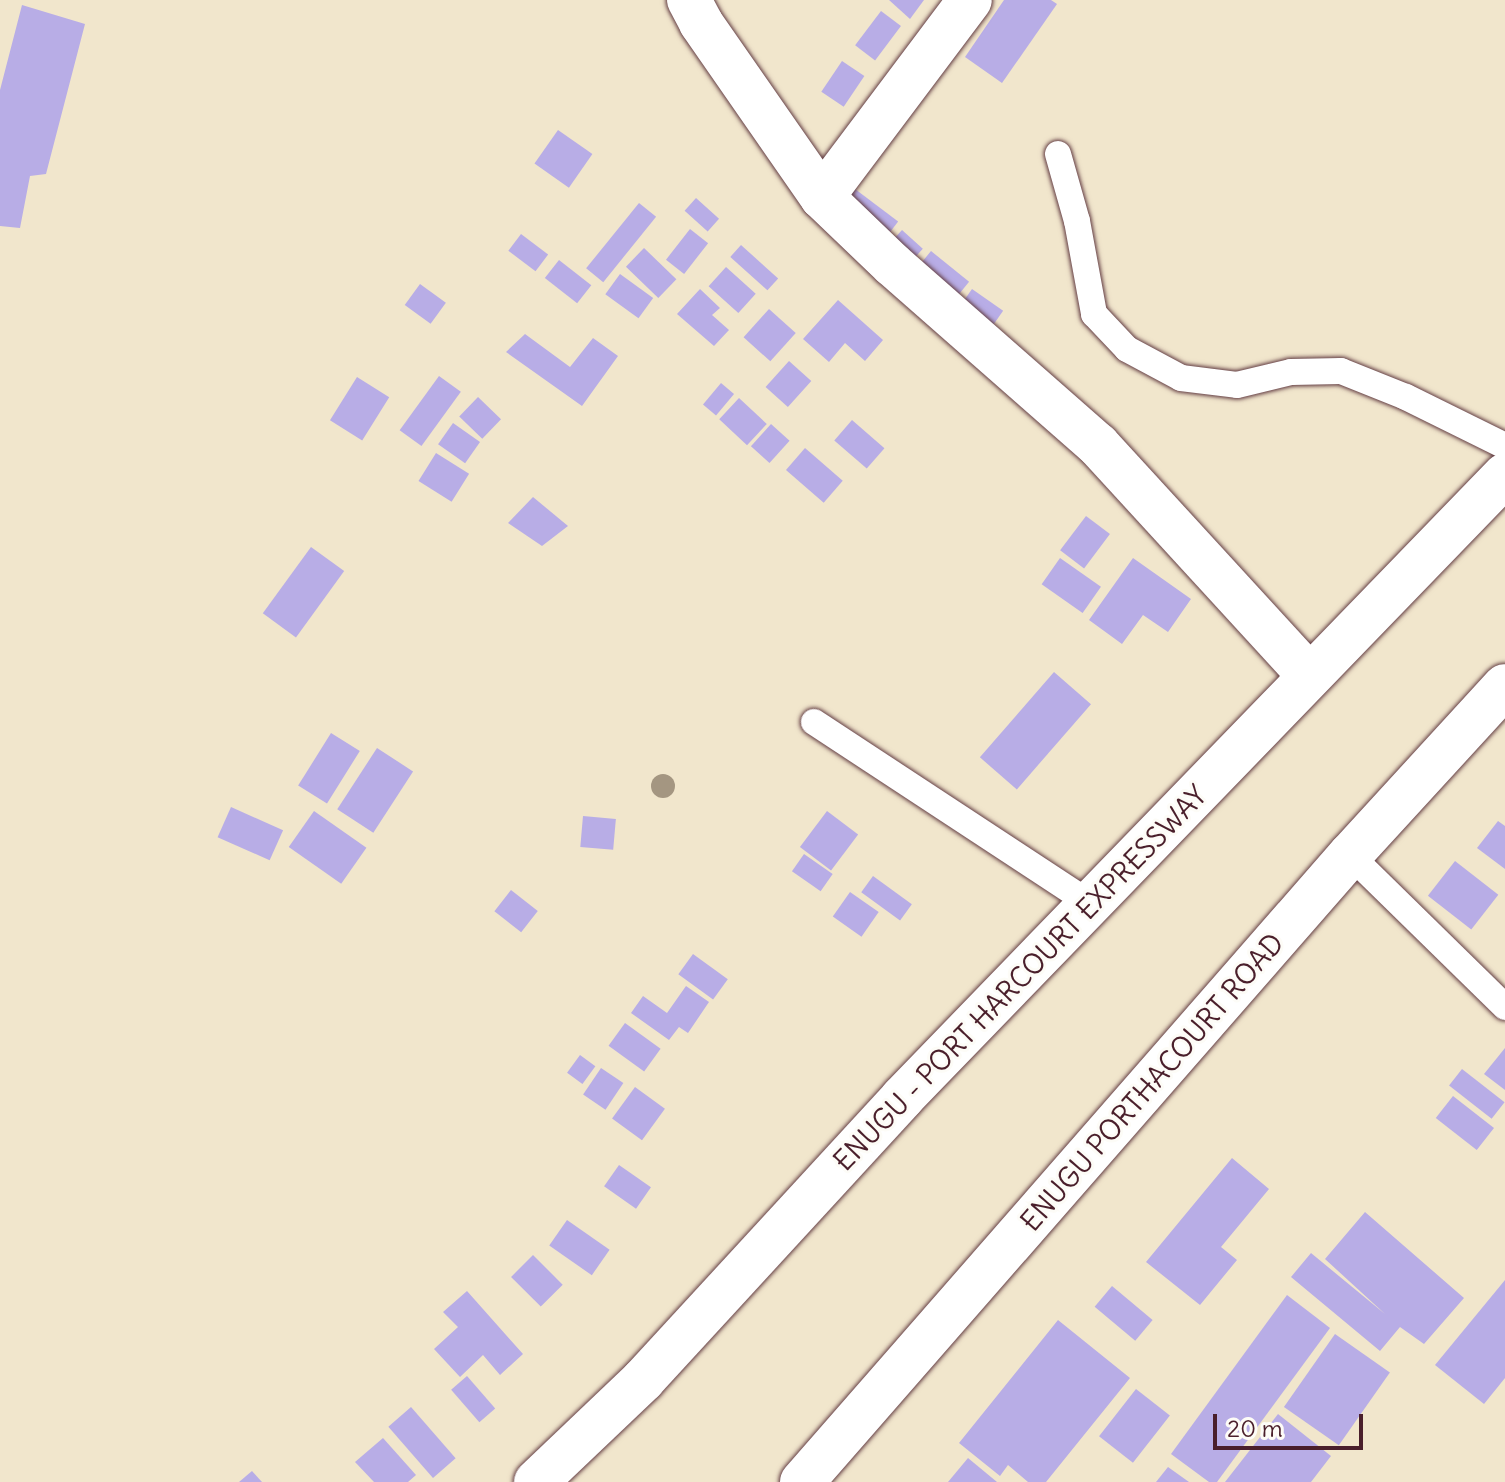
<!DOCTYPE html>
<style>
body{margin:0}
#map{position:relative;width:1505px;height:1482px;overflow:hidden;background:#f1e6cc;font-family:Delius,sans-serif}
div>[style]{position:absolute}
.building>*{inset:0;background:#b8ade6;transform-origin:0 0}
.roads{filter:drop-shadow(0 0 2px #633d43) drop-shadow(0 0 2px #633d43)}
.lane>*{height:26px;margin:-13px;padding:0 13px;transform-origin:13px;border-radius:13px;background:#fff}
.street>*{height:44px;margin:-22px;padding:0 22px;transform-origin:22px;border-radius:22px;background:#fff}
.highway>*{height:44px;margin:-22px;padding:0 22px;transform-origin:22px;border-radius:22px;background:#fff}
.trees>*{width:24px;height:24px;margin:-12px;border-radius:50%;background:#a49681}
span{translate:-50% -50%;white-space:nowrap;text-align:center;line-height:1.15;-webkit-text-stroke:6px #fdfcf7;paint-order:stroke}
.street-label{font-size:28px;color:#4a1f2b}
.scale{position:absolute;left:1213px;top:1414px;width:150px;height:36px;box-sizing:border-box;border:4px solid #4a1f2b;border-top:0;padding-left:10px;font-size:24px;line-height:28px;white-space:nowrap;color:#4a1f2b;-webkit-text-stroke:6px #fdfcf7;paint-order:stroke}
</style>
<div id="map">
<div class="building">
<i style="clip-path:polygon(889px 0,924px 0,910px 19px)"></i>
<i style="clip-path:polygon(1004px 0,1051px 0,1057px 4px,1002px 83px,965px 57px)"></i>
<i style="clip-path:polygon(22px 5px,85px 24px,46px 174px,30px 176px,20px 228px,0 226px,0 90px)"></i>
<i style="left:881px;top:11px;width:25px;height:43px;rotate:37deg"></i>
<i style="left:842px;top:61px;width:27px;height:37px;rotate:34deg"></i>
<i style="left:558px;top:130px;width:42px;height:41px;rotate:35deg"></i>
<i style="left:855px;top:189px;width:54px;height:28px;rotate:37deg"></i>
<i style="left:696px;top:198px;width:31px;height:17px;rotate:42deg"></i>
<i style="left:639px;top:203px;width:22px;height:84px;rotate:39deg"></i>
<i style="left:690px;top:229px;width:23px;height:39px;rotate:38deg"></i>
<i style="left:902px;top:230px;width:28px;height:29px;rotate:42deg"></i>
<i style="left:521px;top:234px;width:34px;height:21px;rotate:37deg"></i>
<i style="left:741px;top:245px;width:50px;height:16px;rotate:42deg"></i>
<i style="left:644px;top:248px;width:45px;height:26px;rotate:44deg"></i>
<i style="left:931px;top:251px;width:49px;height:28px;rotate:39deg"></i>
<i style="left:559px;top:260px;width:41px;height:23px;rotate:38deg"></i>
<i style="left:726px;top:267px;width:40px;height:26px;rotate:42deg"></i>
<i style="left:620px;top:274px;width:41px;height:25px;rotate:36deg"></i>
<i style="left:420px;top:284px;width:32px;height:26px;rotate:36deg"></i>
<i style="clip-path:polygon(700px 289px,720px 308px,712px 315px,729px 330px,714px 346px,677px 314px)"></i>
<i style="left:972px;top:289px;width:38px;height:25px;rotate:35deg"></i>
<i style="clip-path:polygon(838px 300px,883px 340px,865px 361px,845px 343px,829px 362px,803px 339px)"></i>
<i style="left:769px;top:309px;width:36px;height:38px;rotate:42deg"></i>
<i style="clip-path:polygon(525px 334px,570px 367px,593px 338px,618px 356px,582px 406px,506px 352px)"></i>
<i style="left:789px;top:361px;width:30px;height:35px;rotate:42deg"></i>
<i style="left:439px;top:376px;width:27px;height:67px;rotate:36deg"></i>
<i style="left:357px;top:377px;width:38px;height:51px;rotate:32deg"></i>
<i style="left:721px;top:383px;width:17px;height:28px;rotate:40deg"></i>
<i style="left:478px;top:397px;width:32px;height:27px;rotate:44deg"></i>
<i style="left:739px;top:398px;width:38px;height:29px;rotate:43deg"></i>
<i style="left:852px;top:420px;width:43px;height:27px;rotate:41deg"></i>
<i style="left:453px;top:423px;width:33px;height:26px;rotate:35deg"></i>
<i style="left:771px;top:424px;width:25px;height:30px;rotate:42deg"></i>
<i style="left:805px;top:448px;width:50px;height:29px;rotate:41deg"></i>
<i style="left:436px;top:453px;width:39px;height:33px;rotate:32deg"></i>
<i style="clip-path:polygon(533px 497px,568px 526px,542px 546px,508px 523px)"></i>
<i style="left:1086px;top:516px;width:30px;height:43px;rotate:37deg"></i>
<i style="left:311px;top:547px;width:41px;height:82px;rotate:36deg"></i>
<i style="left:1060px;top:558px;width:50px;height:32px;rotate:35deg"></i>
<i style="clip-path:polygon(1133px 558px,1191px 599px,1168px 632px,1143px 615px,1122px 644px,1089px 620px)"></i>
<i style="left:1054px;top:672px;width:49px;height:113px;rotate:41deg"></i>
<i style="left:331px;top:733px;width:34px;height:62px;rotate:32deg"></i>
<i style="left:377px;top:748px;width:43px;height:73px;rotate:33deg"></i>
<i style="left:231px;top:807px;width:57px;height:33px;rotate:24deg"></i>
<i style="left:314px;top:811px;width:64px;height:44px;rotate:35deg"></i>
<i style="left:827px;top:811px;width:39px;height:45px;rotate:37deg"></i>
<i style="left:583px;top:816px;width:33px;height:31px;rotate:5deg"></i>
<i style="clip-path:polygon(1498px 821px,1505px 826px,1505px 869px,1477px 848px)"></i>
<i style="left:804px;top:854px;width:35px;height:21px;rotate:35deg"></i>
<i style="left:1455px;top:861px;width:55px;height:44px;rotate:38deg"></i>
<i style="left:873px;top:876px;width:48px;height:20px;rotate:36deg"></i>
<i style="left:511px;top:890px;width:34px;height:27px;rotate:38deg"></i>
<i style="left:850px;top:892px;width:35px;height:30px;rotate:35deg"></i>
<i style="left:693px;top:954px;width:43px;height:25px;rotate:36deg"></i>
<i style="clip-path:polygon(686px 986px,709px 1002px,688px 1033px,679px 1027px,669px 1040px,631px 1013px,643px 996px,667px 1013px)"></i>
<i style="left:625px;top:1023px;width:44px;height:28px;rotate:36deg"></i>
<i style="clip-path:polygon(1505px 1048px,1505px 1090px,1484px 1074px)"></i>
<i style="left:580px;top:1055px;width:19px;height:22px;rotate:36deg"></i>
<i style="left:601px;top:1068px;width:27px;height:32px;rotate:34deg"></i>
<i style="left:1462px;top:1069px;width:54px;height:21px;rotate:38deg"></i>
<i style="left:635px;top:1087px;width:37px;height:39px;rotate:36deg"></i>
<i style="left:1453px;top:1096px;width:52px;height:28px;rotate:38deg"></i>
<i style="clip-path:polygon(1232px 1158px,1269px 1189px,1221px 1247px,1237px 1260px,1200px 1305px,1146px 1262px)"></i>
<i style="left:619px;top:1165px;width:39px;height:26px;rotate:35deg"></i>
<i style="clip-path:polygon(1365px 1212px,1464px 1298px,1424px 1344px,1400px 1327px,1380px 1351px,1291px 1277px,1311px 1253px,1385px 1314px,1325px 1259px)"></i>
<i style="left:567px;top:1220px;width:52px;height:31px;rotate:35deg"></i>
<i style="left:533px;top:1255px;width:42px;height:31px;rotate:45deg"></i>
<i style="clip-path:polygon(1505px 1280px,1505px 1378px,1484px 1404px,1435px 1365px)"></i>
<i style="left:1112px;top:1286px;width:53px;height:27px;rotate:40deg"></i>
<i style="clip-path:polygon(467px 1291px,523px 1354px,500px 1375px,483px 1355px,460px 1377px,434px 1349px,458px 1327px,443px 1312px)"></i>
<i style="clip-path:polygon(1287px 1295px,1330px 1328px,1217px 1482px,1209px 1482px,1171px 1454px)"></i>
<i style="clip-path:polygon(1058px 1320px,1130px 1378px,1046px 1482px,1028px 1482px,1008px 1465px,1000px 1476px,959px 1443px)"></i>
<i style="left:1335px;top:1334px;width:67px;height:89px;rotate:35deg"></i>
<i style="left:467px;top:1376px;width:43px;height:21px;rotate:49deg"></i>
<i style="left:1136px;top:1389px;width:43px;height:60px;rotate:38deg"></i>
<i style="left:411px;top:1407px;width:68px;height:30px;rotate:49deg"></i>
<i style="clip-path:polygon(1278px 1414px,1331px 1456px,1311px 1482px,1225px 1482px)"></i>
<i style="clip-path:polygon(383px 1438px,416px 1475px,408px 1482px,374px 1482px,355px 1462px)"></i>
<i style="clip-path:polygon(968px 1458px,997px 1482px,948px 1482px)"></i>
<i style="clip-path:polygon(1168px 1467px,1189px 1482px,1156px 1482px)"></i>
<i style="clip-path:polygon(252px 1471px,262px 1482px,239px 1482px)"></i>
</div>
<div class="roads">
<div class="lane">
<i style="left:1058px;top:154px;width:70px;rotate:74.2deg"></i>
<i style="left:1077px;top:221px;width:95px;rotate:79.6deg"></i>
<i style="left:1094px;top:314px;width:48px;rotate:46.7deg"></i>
<i style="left:1127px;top:349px;width:61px;rotate:28.2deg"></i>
<i style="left:1181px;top:378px;width:56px;rotate:7.1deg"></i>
<i style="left:1237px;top:385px;width:56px;rotate:-13.5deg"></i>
<i style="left:1291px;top:372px;width:50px;rotate:-1.1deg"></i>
<i style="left:1341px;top:371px;width:70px;rotate:21.8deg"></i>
<i style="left:1406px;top:397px;width:110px;rotate:26.3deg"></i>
<i style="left:814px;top:722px;width:330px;rotate:33.3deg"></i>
<i style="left:1350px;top:855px;width:217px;rotate:44.4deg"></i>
</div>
<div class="street">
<i style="left:689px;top:0;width:26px;rotate:62deg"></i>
<i style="left:701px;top:23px;width:212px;rotate:55.2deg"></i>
<i style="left:822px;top:197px;width:98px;rotate:43.8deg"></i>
<i style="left:893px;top:265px;width:273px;rotate:41.3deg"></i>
<i style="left:1098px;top:445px;width:312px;rotate:47.5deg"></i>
<i style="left:822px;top:197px;width:246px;rotate:-53.1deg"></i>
</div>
<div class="highway">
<i style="left:536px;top:1482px;width:148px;rotate:-43.6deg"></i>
<i style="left:643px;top:1380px;width:383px;rotate:-47.4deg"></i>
<i style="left:902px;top:1098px;width:867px;rotate:-45.93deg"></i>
<i style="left:802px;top:1482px;width:833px;rotate:-48.85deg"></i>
<i style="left:1350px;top:855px;width:229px;rotate:-47.5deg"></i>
</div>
</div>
<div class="trees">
<i style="left:663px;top:786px"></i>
</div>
<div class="street-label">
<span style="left:1020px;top:978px;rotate:-46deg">ENUGU - PORT HARCOURT EXPRESSWAY</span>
<span style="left:1152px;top:1082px;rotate:-49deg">ENUGU PORTHACOURT ROAD</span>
</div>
<div class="scale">20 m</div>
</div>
